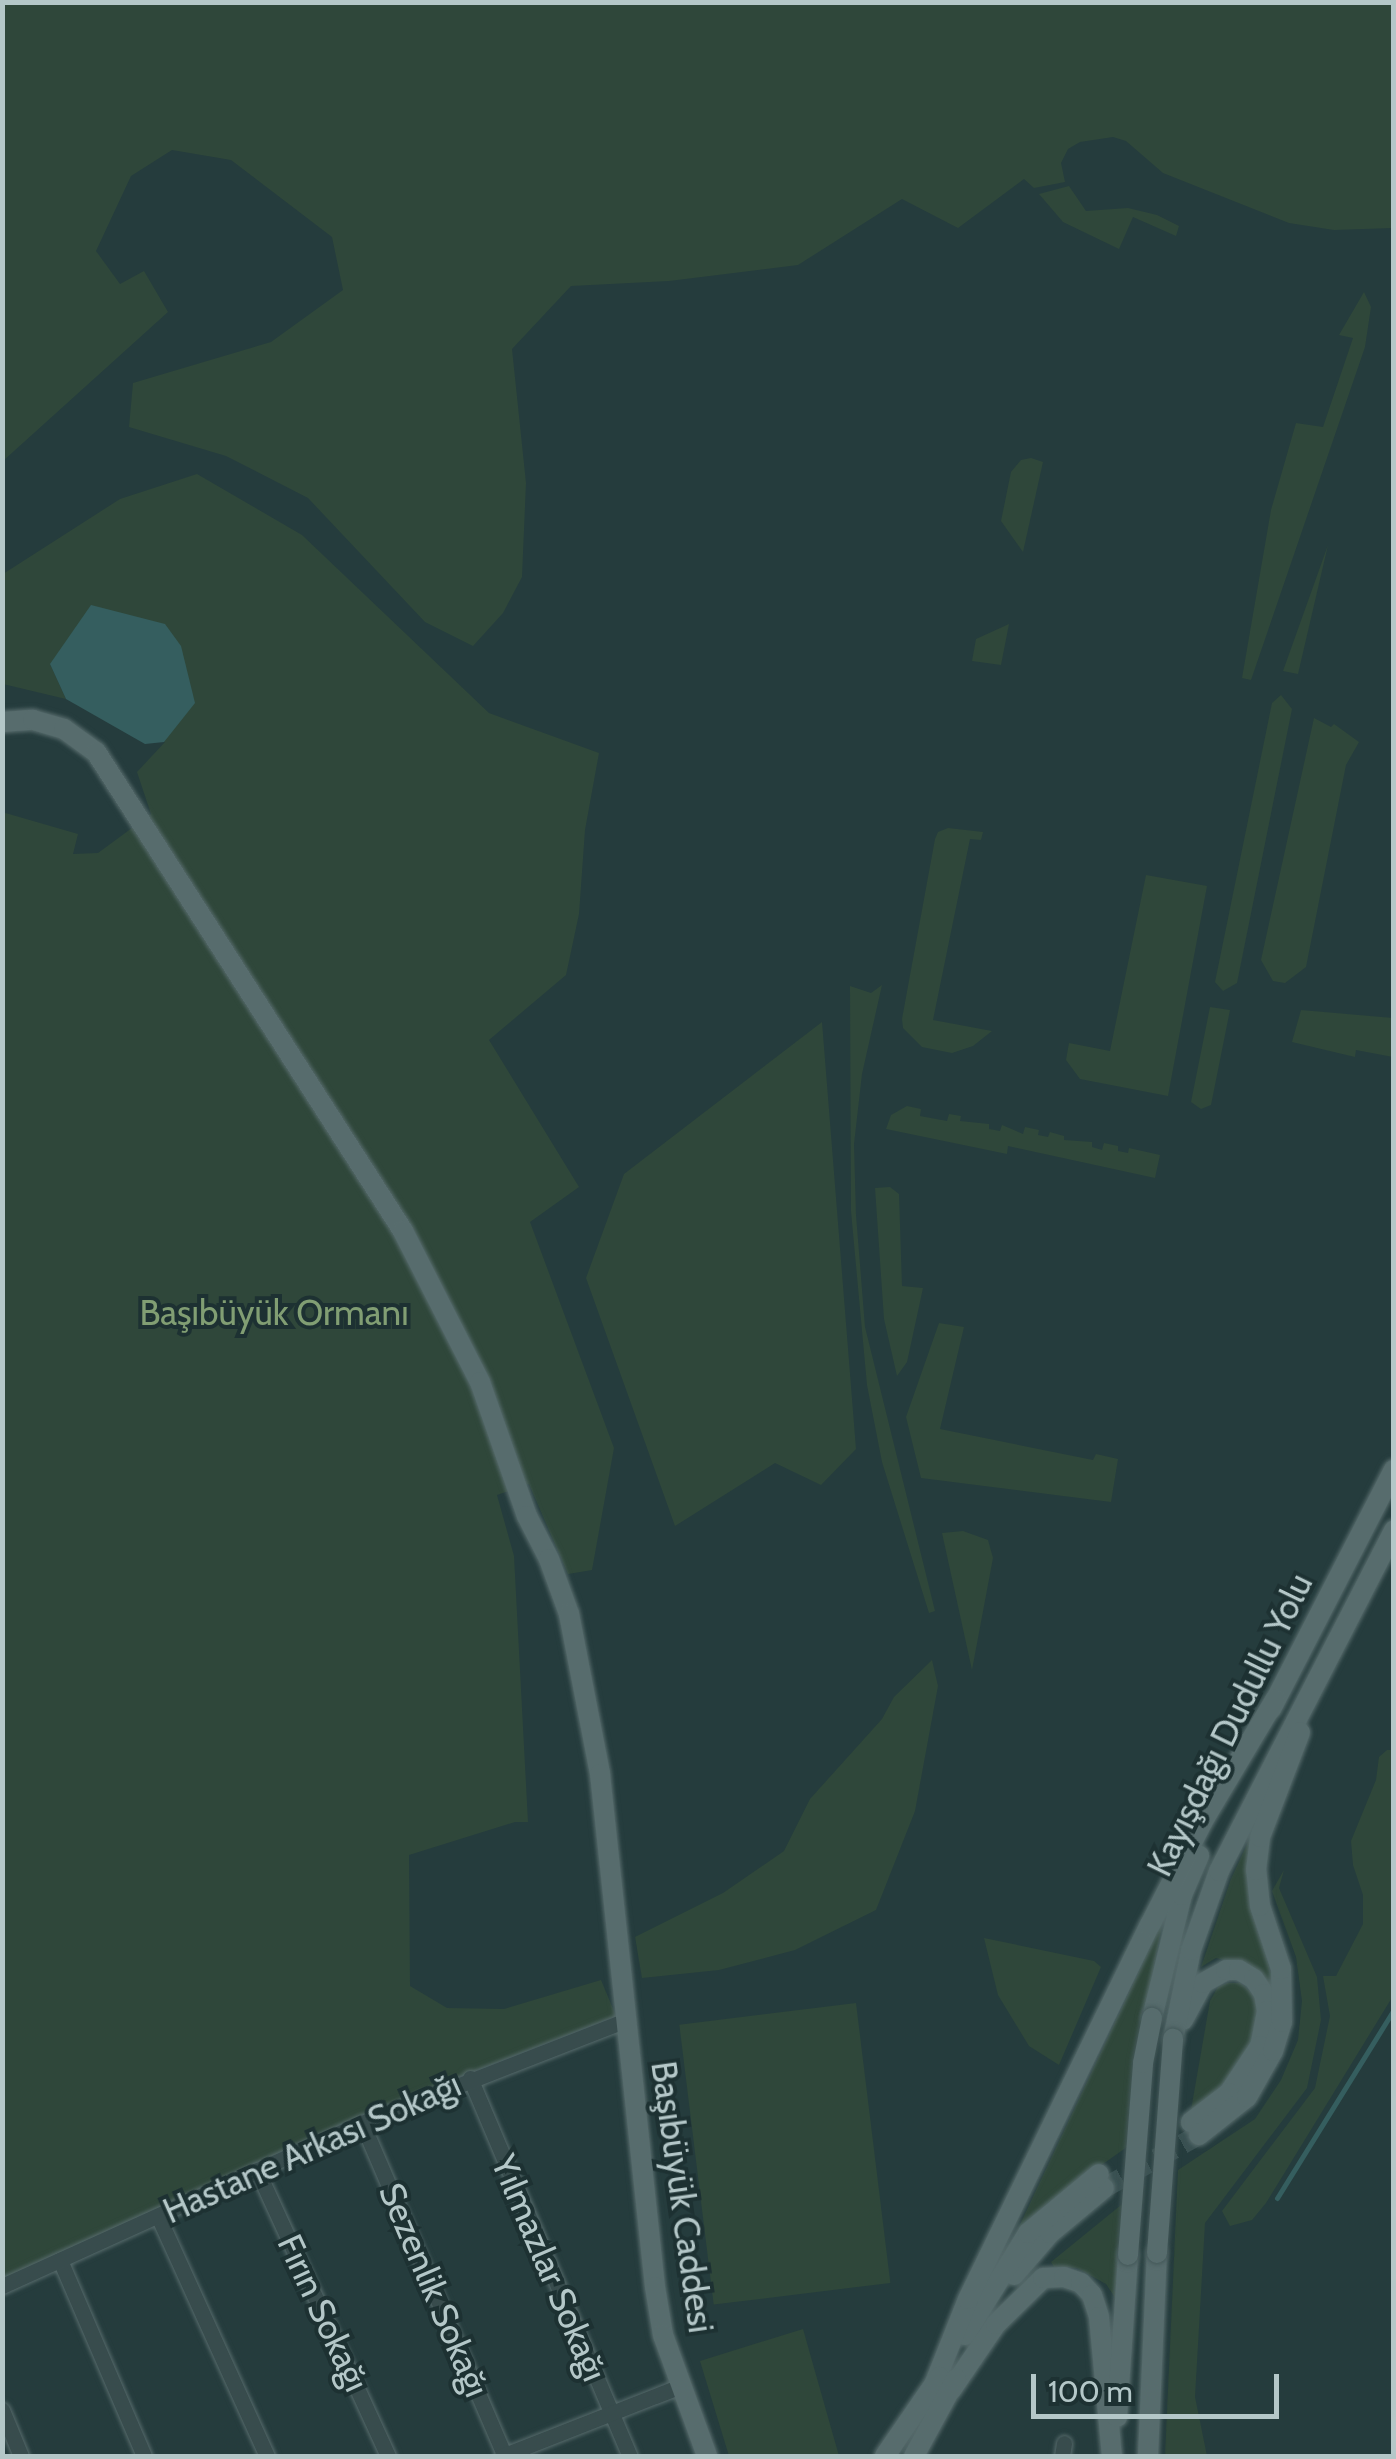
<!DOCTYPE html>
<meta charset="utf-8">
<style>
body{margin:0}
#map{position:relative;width:1396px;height:2459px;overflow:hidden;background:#253c3d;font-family:Cabin,sans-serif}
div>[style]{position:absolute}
.green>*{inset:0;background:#2f473a;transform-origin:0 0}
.water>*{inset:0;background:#355e5f}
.stream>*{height:5px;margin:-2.5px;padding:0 2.5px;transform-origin:2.5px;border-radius:2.5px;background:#355e5f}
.major-tunnel>*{height:20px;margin-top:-10px;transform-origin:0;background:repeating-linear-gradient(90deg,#3a5152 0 20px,transparent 0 30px)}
.roads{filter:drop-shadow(0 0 2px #566a6b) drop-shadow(0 0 2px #566a6b)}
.minor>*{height:15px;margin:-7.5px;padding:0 7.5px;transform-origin:7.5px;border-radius:7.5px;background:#384c4d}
.major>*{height:20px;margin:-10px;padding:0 10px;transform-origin:10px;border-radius:10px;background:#576c6d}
.bridges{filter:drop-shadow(0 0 2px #445859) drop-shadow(0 0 2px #445859)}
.major-bridge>*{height:20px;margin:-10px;padding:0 10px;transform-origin:10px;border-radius:10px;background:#576c6d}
span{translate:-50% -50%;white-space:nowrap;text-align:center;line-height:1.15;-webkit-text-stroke:8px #1d3132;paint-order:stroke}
.park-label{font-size:35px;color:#819e73}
.street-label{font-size:35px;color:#b4c7c8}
.frame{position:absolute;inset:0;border:5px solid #b4c7c8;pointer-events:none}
.scale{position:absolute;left:1031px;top:2374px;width:248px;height:45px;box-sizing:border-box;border:5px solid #b4c7c8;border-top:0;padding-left:12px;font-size:30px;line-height:35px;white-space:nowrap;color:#b4c7c8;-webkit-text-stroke:8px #1d3132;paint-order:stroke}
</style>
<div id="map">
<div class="green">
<i style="clip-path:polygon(3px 2px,1393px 3px,1393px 228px,1334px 230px,1289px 223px,1163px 173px,1126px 141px,1113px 137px,1080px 142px,1068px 149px,1061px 163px,1065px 182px,1034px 188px,1024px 179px,958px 228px,902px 199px,798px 265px,669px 281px,571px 286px,512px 349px,526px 483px,522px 577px,503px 613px,473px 646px,425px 622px,308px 498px,226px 456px,129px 427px,133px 383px,271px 342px,343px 290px,332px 237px,231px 160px,172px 150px,131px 176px,96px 251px,120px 284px,144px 271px,168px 312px,3px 461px)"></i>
<i style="clip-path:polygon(1069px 186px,1086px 211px,1128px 208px,1157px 215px,1179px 226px,1176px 236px,1133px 217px,1119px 249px,1063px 222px,1039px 194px)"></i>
<i style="clip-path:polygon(1364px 292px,1371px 307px,1365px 347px,1251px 680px,1242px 678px,1271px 510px,1296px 423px,1323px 427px,1353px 338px,1339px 335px)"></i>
<i style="clip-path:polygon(1031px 458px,1043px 462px,1023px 552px,1001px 521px,1011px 472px,1021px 460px)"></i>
<i style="clip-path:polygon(197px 474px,302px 535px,489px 713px,599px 753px,585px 830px,579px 914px,566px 975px,489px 1040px,579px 1187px,530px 1222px,614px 1448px,592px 1570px,568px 1574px,529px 1484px,497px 1495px,514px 1556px,528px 1822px,515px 1822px,409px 1855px,410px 1986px,447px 2008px,504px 2009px,601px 1980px,616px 2016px,359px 2116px,3px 2279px,2px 812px,78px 834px,73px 854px,98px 853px,151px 814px,137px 772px,165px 742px,50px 664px,66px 699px,3px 684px,3px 574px,120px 499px)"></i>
<i style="clip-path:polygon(1328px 545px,1298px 674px,1283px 671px)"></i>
<i style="clip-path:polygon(1009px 624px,1001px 665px,972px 661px,976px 639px)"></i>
<i style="clip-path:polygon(1281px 695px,1292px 709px,1237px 983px,1223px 991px,1215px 982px,1272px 703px)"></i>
<i style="clip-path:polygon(1314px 718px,1331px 727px,1334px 724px,1359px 742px,1346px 765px,1306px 967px,1285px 983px,1273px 981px,1261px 960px)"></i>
<i style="clip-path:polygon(948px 828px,983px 832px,981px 840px,970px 839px,933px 1020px,992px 1031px,973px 1046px,952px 1053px,922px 1047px,903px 1028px,902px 1019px,935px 839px,938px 832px)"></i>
<i style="clip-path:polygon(1146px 875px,1207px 886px,1168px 1096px,1080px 1079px,1066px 1060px,1069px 1043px,1110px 1051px)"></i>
<i style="clip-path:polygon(882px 985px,862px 1074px,854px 1144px,856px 1215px,865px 1327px,935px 1611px,929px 1613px,882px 1462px,867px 1385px,851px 1211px,850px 986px,871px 993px)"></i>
<i style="clip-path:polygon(1210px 1007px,1230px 1010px,1211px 1105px,1201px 1109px,1191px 1102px)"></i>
<i style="clip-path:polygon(1301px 1010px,1393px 1018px,1393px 1057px,1356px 1050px,1355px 1057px,1292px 1042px)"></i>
<i style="clip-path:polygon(822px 1022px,856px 1449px,821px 1485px,775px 1463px,675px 1526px,586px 1278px,624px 1174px)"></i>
<i style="clip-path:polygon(907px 1106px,921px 1109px,920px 1116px,947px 1121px,949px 1114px,961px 1116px,960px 1121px,989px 1124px,989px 1129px,1000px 1131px,1002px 1125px,1023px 1134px,1025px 1127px,1039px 1130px,1038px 1135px,1048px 1137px,1050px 1132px,1064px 1136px,1064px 1140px,1092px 1142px,1092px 1147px,1102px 1150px,1104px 1143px,1118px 1146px,1118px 1151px,1128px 1153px,1129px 1148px,1160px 1155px,1155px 1178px,1008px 1146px,1007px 1154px,886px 1129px,891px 1115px)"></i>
<i style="clip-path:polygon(890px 1187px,899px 1194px,902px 1286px,923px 1288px,907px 1362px,897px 1376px,884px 1319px,875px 1188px)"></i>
<i style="clip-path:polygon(939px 1323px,964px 1327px,940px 1429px,1093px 1460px,1096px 1454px,1118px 1459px,1111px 1502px,921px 1478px,906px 1417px)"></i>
<i style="clip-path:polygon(963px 1531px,988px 1540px,993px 1558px,972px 1670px,942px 1533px)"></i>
<i style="clip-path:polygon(932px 1660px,938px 1686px,915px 1811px,876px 1910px,795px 1950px,719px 1970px,642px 1978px,635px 1937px,723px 1893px,784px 1851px,810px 1799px,882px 1719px,894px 1697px)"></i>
<i style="clip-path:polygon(1387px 1750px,1394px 1750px,1393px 1996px,1266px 2203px,1252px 2220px,1230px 2226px,1222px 2211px,1315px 2088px,1330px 2016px,1323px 1976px,1336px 1976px,1363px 1924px,1363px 1895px,1353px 1865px,1351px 1841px,1376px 1780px,1379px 1757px)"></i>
<i style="clip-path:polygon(1250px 1838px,1247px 1882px,1278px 2001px,1245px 1965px,1216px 1958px,1201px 1967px,1231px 1879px)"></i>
<i style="clip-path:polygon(1284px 1870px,1279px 1888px,1317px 1977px,1321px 2020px,1307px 2088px,1205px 2223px,1195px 2397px,1207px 2456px,1165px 2456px,1178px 2170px,1255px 2119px,1281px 2080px,1298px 2040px,1302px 2001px,1296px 1957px,1272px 1891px)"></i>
<i style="clip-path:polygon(1163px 1920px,1134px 2070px,1127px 2147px,1049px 2202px,1017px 2231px)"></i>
<i style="clip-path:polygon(984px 1938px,1094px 1961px,1101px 1967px,1059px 2065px,1029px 2046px,998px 1995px)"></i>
<i style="clip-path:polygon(1227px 1983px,1241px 1983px,1258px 1999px,1259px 2018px,1252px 2045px,1232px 2079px,1191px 2110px,1210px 2001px,1218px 1987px)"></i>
<i style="left:856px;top:2003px;width:282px;height:178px;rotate:83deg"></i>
<i style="clip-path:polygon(1126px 2201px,1116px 2299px,1106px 2284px,1077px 2268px,1054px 2267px,1051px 2262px)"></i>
<i style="clip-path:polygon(803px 2329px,839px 2456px,729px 2456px,700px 2361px)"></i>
</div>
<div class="water">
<i style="clip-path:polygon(91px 605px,165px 624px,181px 646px,195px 703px,164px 742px,145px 744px,66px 699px,50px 664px)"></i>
</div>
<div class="stream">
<i style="left:1277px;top:2198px;width:222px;rotate:-58.2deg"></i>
</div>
<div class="major-tunnel">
<i style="left:1104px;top:2188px;width:109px;rotate:-29.2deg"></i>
</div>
<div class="roads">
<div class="minor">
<i style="left:470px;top:2078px;width:410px;rotate:67.1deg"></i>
<i style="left:362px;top:2123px;width:362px;rotate:66.8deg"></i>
<i style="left:257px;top:2170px;width:315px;rotate:65.4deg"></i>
<i style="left:158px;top:2216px;width:264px;rotate:65.6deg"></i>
<i style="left:60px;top:2260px;width:213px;rotate:66.8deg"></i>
<i style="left:2px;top:2286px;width:395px;rotate:-24.4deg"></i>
<i style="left:362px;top:2123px;width:283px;rotate:-21.3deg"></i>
<i style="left:2px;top:2410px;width:50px;rotate:67.6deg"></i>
<i style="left:502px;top:2456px;width:192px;rotate:-21.4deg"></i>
<i style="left:1062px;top:2456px;width:13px;rotate:-81deg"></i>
</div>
<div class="major">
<i style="left:2px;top:722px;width:31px;rotate:-4deg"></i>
<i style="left:33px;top:720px;width:32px;rotate:16deg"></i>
<i style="left:64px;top:729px;width:39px;rotate:36deg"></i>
<i style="left:96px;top:752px;width:569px;rotate:57.34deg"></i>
<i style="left:403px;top:1231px;width:169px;rotate:63deg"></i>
<i style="left:480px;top:1382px;width:142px;rotate:70.7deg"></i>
<i style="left:527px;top:1516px;width:48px;rotate:62.9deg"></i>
<i style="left:549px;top:1559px;width:59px;rotate:70deg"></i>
<i style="left:569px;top:1614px;width:163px;rotate:79deg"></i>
<i style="left:600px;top:1774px;width:516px;rotate:83.88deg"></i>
<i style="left:655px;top:2287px;width:49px;rotate:80.5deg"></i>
<i style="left:663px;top:2335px;width:129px;rotate:70deg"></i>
<i style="left:1271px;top:1709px;width:269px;rotate:-62.8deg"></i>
<i style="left:1152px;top:2018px;width:127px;rotate:-76.3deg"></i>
<i style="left:1182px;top:1895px;width:43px;rotate:-66.4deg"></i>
<i style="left:1183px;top:2020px;width:42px;rotate:-61.6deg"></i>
<i style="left:1203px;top:1983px;width:26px;rotate:-29deg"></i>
<i style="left:1226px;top:1970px;width:13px"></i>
<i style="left:1239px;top:1970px;width:17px;rotate:31deg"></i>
<i style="left:1254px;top:1979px;width:18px;rotate:56deg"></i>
<i style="left:1264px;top:1994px;width:17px;rotate:80deg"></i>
<i style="left:1267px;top:2011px;width:36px;rotate:101deg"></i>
<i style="left:1260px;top:2046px;width:56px;rotate:123.4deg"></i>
<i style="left:1229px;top:2093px;width:48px;rotate:142.7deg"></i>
<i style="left:1173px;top:2039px;width:91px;rotate:-78.6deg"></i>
<i style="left:1191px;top:1950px;width:84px;rotate:-70.5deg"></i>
<i style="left:1219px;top:1871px;width:383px;rotate:-62.8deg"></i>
<i style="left:1199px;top:2135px;width:61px;rotate:-38.4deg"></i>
<i style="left:1247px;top:2097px;width:53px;rotate:-60.5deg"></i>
<i style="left:1273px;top:2051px;width:30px;rotate:-73deg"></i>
<i style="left:1282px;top:2022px;width:53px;rotate:-91.1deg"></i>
<i style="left:1281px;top:1969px;width:66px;rotate:-108.4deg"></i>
<i style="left:1260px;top:1906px;width:36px;rotate:-96deg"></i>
<i style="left:1256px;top:1870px;width:33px;rotate:-83deg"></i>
<i style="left:1260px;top:1837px;width:112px;rotate:-69.1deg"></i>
<i style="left:1014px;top:2275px;width:55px;rotate:-49.4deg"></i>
<i style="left:1050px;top:2233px;width:70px;rotate:-39.8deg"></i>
<i style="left:965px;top:2335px;width:120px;rotate:-58.3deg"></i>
<i style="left:1028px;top:2233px;width:92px;rotate:-39.7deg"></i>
<i style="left:934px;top:2385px;width:92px;rotate:-68.4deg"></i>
<i style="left:968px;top:2299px;width:416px;rotate:-64.1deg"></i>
<i style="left:1150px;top:1925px;width:119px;rotate:-63deg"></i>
<i style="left:1204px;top:1819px;width:139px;rotate:-59.2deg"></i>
<i style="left:951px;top:2390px;width:80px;rotate:-55.7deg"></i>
<i style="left:996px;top:2324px;width:66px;rotate:-44.4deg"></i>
<i style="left:1043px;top:2278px;width:21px;rotate:-3deg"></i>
<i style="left:1064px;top:2277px;width:18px;rotate:19deg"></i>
<i style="left:1081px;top:2283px;width:16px;rotate:47deg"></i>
<i style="left:1092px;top:2295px;width:23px;rotate:72deg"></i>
<i style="left:1099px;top:2317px;width:140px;rotate:84.7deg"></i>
<i style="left:1117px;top:2417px;width:162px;rotate:-86.1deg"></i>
<i style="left:885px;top:2456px;width:96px;rotate:-55.6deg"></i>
<i style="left:914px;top:2456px;width:88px;rotate:-61.4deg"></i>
<i style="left:1148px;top:2456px;width:203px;rotate:-87.5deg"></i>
</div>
</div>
<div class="bridges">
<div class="major-bridge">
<i style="left:1157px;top:2253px;width:215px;rotate:-85.7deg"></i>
<i style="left:1128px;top:2255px;width:193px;rotate:-85.5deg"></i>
<i style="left:1143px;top:2063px;width:46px;rotate:-78.7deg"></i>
</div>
</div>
<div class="park-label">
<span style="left:274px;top:1313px">Başıbüyük Ormanı</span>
</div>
<div class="street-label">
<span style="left:1230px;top:1725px;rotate:-64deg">Kayışdağı Dudullu Yolu</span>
<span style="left:312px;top:2148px;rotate:-24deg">Hastane Arkası Sokağı</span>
<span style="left:682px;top:2197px;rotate:82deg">Başıbüyük Caddesi</span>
<span style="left:549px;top:2268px;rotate:67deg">Yılmazlar Sokağı</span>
<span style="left:434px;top:2290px;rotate:67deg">Sezenlik Sokağı</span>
<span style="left:323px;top:2313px;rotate:65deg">Fırın Sokağı</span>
</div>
<div class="frame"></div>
<div class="scale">100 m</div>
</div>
